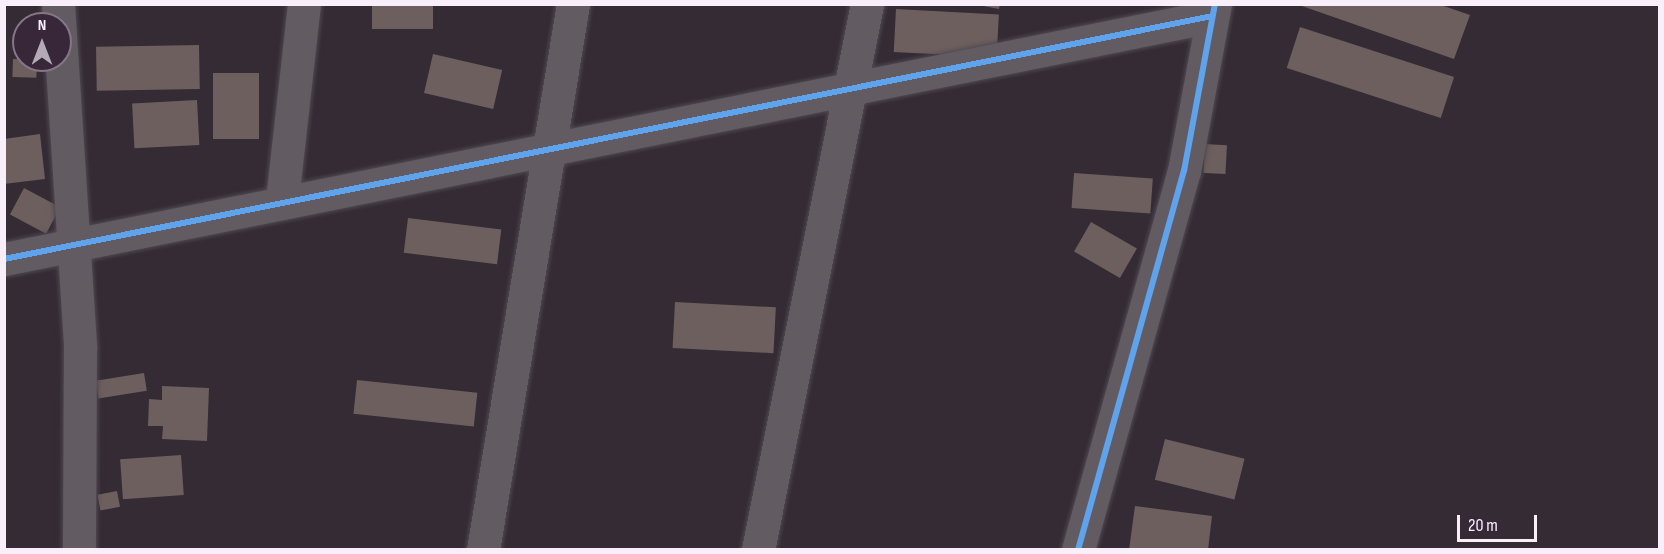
<!DOCTYPE html>
<style>
body{margin:0}
#map{position:relative;width:1664px;height:554px;overflow:hidden;background:#342b35;font-family:"Sofia Sans Condensed",sans-serif}
div>[style]{position:absolute}
.building>*{inset:0;background:#6d5f5d;transform-origin:0 0}
.roads{filter:drop-shadow(0 0 2px #504951) drop-shadow(0 0 2px #504951)}
.minor>*{height:33px;margin:-16.5px;padding:0 16.5px;transform-origin:16.5px;border-radius:16.5px;background:#625b62}
.cycleway>*{height:6px;margin:-3px;padding:0 3px;transform-origin:3px;border-radius:3px;background:#60a3ed}
span{translate:-50% -50%;white-space:nowrap;text-align:center;line-height:1.15;-webkit-text-stroke:6px #372739;paint-order:stroke}
.frame{position:absolute;inset:0;border:6px solid #f9effb;pointer-events:none}
.north{position:absolute;left:12px;top:12px;width:60px;height:60px;box-sizing:border-box;background:#372739;border:2px solid #857787;border-radius:50%;rotate:0deg;font-size:16px;font-weight:700;line-height:24px;text-align:center;color:#f9effb}
.north::after{content:'';display:block;margin:auto;width:21px;height:27px;background:#b4aab6;clip-path:polygon(50% 0,100% 100%,50% 72%,0 100%)}
.scale{position:absolute;left:1457px;top:515px;width:80px;height:27px;box-sizing:border-box;border:3px solid #f9effb;border-top:0;padding-left:8px;font-size:18px;line-height:21px;white-space:nowrap;color:#f9effb;-webkit-text-stroke:4px #372739;paint-order:stroke}
</style>
<div id="map">
<div class="building">
<i style="left:372px;top:4px;width:61px;height:25px"></i>
<i style="clip-path:polygon(973px 4px,1000px 4px,999px 9px)"></i>
<i style="clip-path:polygon(1438px 4px,1470px 15px,1454px 59px,1299px 5px)"></i>
<i style="left:896px;top:9px;width:103px;height:43px;rotate:3deg"></i>
<i style="left:1300px;top:27px;width:162px;height:43px;rotate:18deg"></i>
<i style="left:199px;top:45px;width:44px;height:103px;rotate:89deg"></i>
<i style="left:433px;top:54px;width:71px;height:40px;rotate:13deg"></i>
<i style="left:13px;top:59px;width:24px;height:18px;rotate:2deg"></i>
<i style="left:213px;top:73px;width:46px;height:66px"></i>
<i style="left:197px;top:100px;width:45px;height:65px;rotate:87deg"></i>
<i style="clip-path:polygon(40px 134px,45px 179px,4px 184px,4px 139px)"></i>
<i style="left:1205px;top:144px;width:22px;height:29px;rotate:3deg"></i>
<i style="left:1074px;top:173px;width:79px;height:35px;rotate:4deg"></i>
<i style="left:24px;top:188px;width:41px;height:30px;rotate:28deg"></i>
<i style="left:408px;top:218px;width:94px;height:35px;rotate:7deg"></i>
<i style="left:1091px;top:222px;width:53px;height:34px;rotate:30deg"></i>
<i style="left:675px;top:302px;width:101px;height:46px;rotate:3deg"></i>
<i style="left:144px;top:373px;width:18px;height:49px;rotate:81deg"></i>
<i style="left:357px;top:380px;width:121px;height:34px;rotate:6deg"></i>
<i style="clip-path:polygon(162px 386px,209px 388px,207px 441px,162px 439px,163px 426px,148px 426px,149px 399px,162px 400px)"></i>
<i style="left:1165px;top:439px;width:82px;height:42px;rotate:14deg"></i>
<i style="left:181px;top:455px;width:40px;height:61px;rotate:86deg"></i>
<i style="left:117px;top:491px;width:16px;height:20px;rotate:79deg"></i>
<i style="clip-path:polygon(1135px 506px,1212px 516px,1208px 550px,1129px 550px)"></i>
</div>
<div class="roads">
<div class="minor">
<i style="left:58px;top:4px;width:345px;rotate:86.3deg"></i>
<i style="left:80px;top:348px;width:202px;rotate:90.3deg"></i>
<i style="left:282px;top:200px;width:197px;rotate:-83.6deg"></i>
<i style="left:4px;top:259px;width:1232px;rotate:-11.37deg"></i>
<i style="left:483px;top:550px;width:553px;rotate:-80.64deg"></i>
<i style="left:758px;top:550px;width:557px;rotate:-78.71deg"></i>
<i style="left:1078px;top:550px;width:394px;rotate:-74.4deg"></i>
<i style="left:1184px;top:171px;width:170px;rotate:-79.5deg"></i>
</div>
</div>
<div class="cycleway">
<i style="left:4px;top:259px;width:1232px;rotate:-11.37deg"></i>
<i style="left:1078px;top:550px;width:394px;rotate:-74.4deg"></i>
<i style="left:1184px;top:171px;width:170px;rotate:-79.5deg"></i>
</div>
<div class="frame"></div>
<div class="north">N</div>
<div class="scale">20 m</div>
</div>
